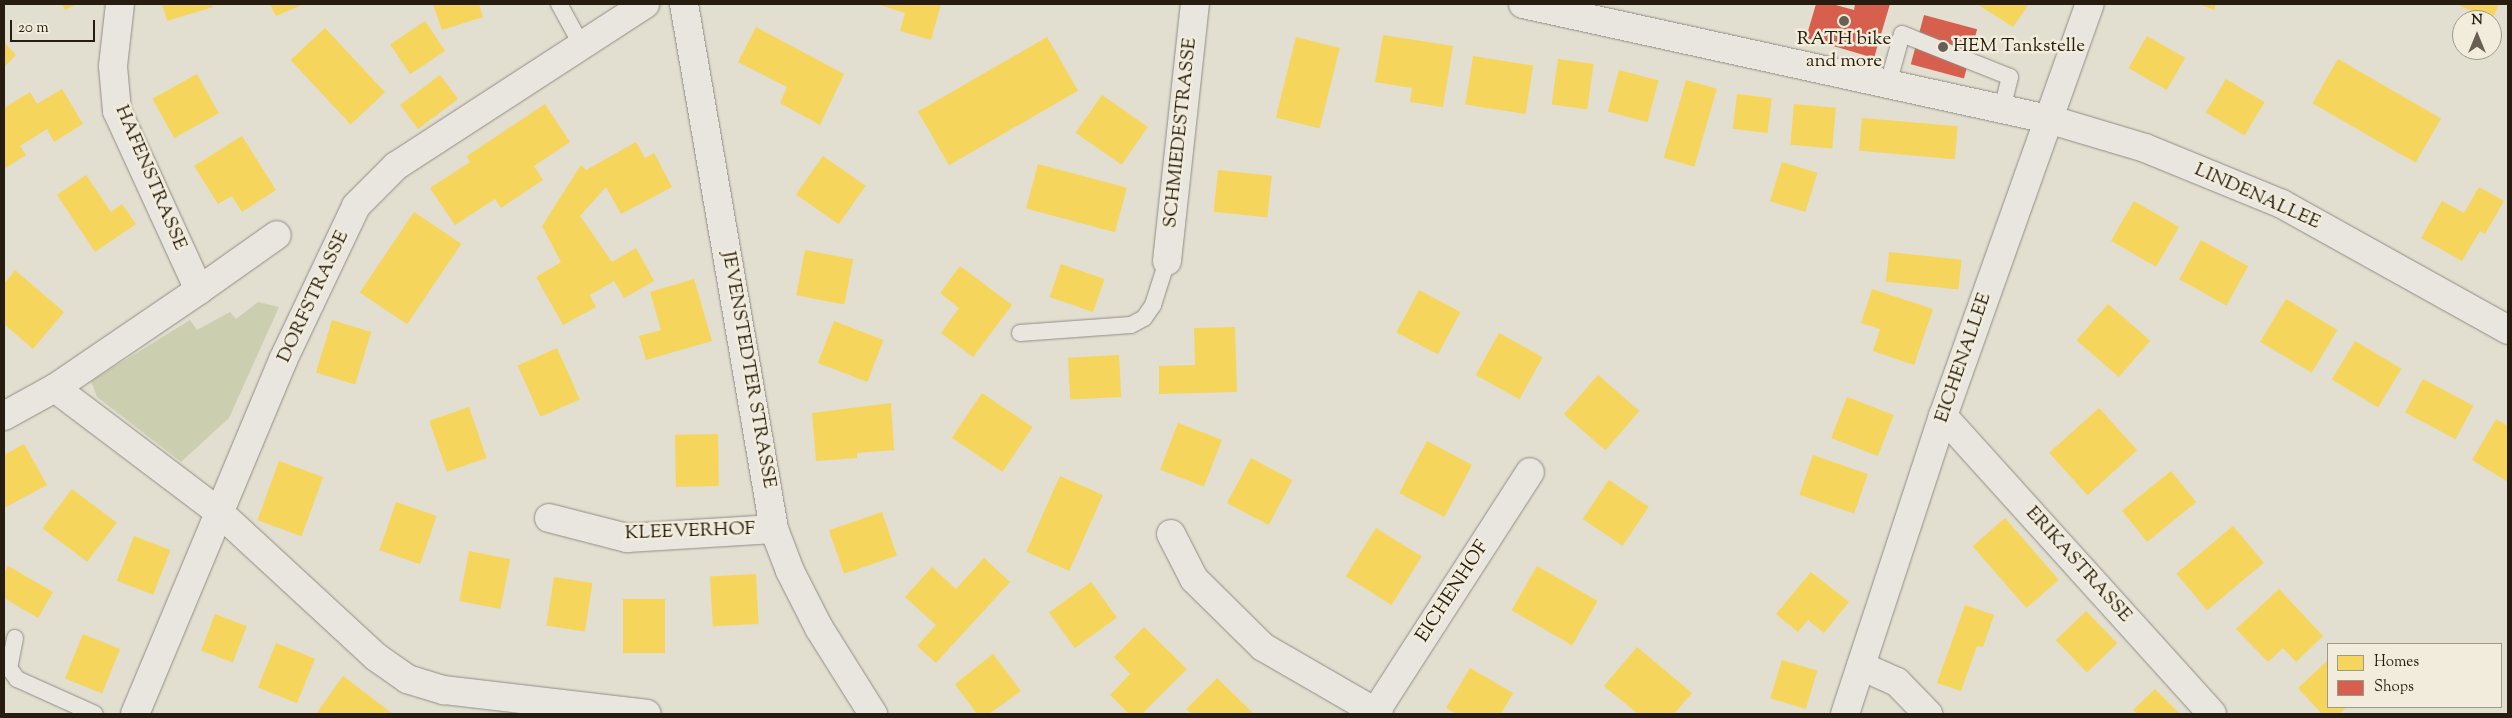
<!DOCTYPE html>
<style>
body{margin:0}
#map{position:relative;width:2512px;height:718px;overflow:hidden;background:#e2ded0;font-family:"Sorts Mill Goudy",serif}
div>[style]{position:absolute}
.green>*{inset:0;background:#cbcfb0}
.homes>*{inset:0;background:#f6d55c;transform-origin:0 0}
.shops>*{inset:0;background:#d6604d;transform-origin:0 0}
.roads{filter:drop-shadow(0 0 1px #918d84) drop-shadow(0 0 1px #918d84)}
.lane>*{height:16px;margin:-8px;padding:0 8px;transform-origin:8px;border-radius:8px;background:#e9e6df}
.street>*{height:28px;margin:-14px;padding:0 14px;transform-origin:14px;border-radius:14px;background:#e9e6df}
.secondary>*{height:28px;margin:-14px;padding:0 14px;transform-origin:14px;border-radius:14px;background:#e9e6df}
.dots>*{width:14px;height:14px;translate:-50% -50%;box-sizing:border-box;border:2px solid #f1ecdb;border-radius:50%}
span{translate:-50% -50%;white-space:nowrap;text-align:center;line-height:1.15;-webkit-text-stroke:5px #f1ecdb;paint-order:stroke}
.poi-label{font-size:19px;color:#261c0f}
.left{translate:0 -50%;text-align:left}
.street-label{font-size:19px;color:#261c0f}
.frame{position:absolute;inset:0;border:5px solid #261c0f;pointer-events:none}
.legend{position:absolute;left:2327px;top:643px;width:175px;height:65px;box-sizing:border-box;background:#f1ecdb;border:1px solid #a09989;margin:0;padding:6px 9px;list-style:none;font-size:15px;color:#261c0f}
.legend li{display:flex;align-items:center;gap:10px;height:25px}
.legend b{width:25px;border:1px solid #a09989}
.north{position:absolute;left:2452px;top:10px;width:50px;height:50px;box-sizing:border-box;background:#f1ecdb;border:1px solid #a09989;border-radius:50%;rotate:0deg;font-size:14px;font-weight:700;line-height:20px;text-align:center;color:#261c0f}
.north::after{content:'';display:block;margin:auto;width:18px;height:22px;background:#686053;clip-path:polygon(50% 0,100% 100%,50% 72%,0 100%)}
.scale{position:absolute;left:10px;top:20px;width:85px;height:22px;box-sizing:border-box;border:2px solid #261c0f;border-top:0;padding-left:6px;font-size:15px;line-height:18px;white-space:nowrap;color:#261c0f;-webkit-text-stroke:4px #f1ecdb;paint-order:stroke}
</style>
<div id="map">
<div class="green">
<i style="clip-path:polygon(258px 302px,279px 307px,229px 418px,181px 462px,97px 397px,91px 381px,190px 320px,197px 330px,230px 312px,236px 319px)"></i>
</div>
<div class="homes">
<i style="clip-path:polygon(62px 4px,77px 4px,65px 10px)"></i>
<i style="clip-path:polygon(162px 4px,212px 4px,213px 7px,167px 21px)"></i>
<i style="clip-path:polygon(270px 4px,304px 4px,276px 16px)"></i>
<i style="clip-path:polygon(433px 4px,479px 4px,483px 17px,442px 30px)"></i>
<i style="clip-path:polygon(877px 4px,941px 4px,931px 40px,900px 31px,905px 13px)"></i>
<i style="clip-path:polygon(1977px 4px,2029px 4px,2013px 27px)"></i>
<i style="clip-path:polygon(2199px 4px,2216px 4px,2214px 10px)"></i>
<i style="clip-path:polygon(2456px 4px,2499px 4px,2492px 20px)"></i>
<i style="left:425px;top:21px;width:36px;height:42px;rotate:56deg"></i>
<i style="clip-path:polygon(756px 27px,844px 74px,820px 125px,780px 103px,787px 87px,738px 62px)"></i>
<i style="left:325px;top:28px;width:88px;height:47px;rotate:47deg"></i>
<i style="clip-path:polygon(1383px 35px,1453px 46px,1443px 107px,1410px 102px,1412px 88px,1375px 82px)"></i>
<i style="left:2147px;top:36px;width:44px;height:37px;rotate:30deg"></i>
<i style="left:1047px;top:37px;width:62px;height:149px;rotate:60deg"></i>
<i style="left:1296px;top:37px;width:45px;height:83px;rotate:14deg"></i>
<i style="clip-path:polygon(4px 42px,16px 55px,4px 67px)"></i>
<i style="left:1473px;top:56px;width:61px;height:49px;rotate:9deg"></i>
<i style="left:1558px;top:59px;width:36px;height:46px;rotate:8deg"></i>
<i style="left:2338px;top:59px;width:119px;height:51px;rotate:30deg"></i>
<i style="left:1619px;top:70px;width:41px;height:43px;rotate:15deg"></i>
<i style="left:197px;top:74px;width:45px;height:51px;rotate:61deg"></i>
<i style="left:440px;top:75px;width:30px;height:50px;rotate:53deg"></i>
<i style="left:2226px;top:79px;width:45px;height:39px;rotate:31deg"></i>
<i style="left:1686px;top:80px;width:32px;height:81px;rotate:16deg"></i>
<i style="clip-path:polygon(62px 89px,83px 124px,54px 142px,47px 129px,20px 146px,26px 155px,4px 169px,4px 108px,30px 92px,37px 104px)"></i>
<i style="left:1737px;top:94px;width:35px;height:35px;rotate:7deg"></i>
<i style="left:1102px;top:95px;width:56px;height:46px;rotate:35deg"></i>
<i style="clip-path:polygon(545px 104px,570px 142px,534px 166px,543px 180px,501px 208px,495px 199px,455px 225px,430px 188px,470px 162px,467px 156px)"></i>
<i style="left:1794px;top:104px;width:42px;height:41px;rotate:5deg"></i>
<i style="left:1862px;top:118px;width:96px;height:33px;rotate:5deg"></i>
<i style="clip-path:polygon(242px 136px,276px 190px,242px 212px,232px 196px,218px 204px,194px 166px)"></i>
<i style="clip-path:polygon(636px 142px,645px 158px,654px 153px,672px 187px,621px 214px,606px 187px,580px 216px,612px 262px,636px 248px,654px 281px,624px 298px,614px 281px,590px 295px,596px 307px,563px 325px,536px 277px,561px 262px,542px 226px,581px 165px,586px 170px)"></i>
<i style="left:823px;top:156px;width:52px;height:47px;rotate:35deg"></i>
<i style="left:1782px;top:162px;width:37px;height:41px;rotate:17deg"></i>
<i style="left:1038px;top:164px;width:92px;height:46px;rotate:15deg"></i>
<i style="left:1218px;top:170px;width:54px;height:42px;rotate:6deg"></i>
<i style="clip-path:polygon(86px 175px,111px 212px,122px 204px,136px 224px,95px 252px,57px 195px)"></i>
<i style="clip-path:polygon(2479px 187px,2504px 201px,2485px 234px,2480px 231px,2462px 261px,2421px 238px,2442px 201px,2464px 213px)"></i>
<i style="left:2134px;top:201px;width:52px;height:46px;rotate:30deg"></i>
<i style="left:414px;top:212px;width:57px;height:97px;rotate:34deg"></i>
<i style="left:2201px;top:240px;width:54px;height:45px;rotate:29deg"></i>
<i style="left:805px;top:250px;width:49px;height:46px;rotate:11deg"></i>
<i style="left:1889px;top:252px;width:73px;height:30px;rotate:6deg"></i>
<i style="left:1061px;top:264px;width:46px;height:35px;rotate:19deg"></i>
<i style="clip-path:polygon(960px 266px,1012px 305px,973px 357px,941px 333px,959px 308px,940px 293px)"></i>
<i style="clip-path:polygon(15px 270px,64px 312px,33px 349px,4px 324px,4px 284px)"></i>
<i style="clip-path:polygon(694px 279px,712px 341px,646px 360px,639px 336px,661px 330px,650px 292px)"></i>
<i style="clip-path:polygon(1872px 289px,1933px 309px,1914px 365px,1873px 351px,1880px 329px,1861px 323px)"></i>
<i style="left:1419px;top:290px;width:47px;height:48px;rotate:28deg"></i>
<i style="left:2286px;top:299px;width:60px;height:50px;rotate:31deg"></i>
<i style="left:2108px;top:304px;width:56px;height:48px;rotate:41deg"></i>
<i style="left:332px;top:320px;width:41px;height:55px;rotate:17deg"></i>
<i style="left:834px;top:321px;width:53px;height:45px;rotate:21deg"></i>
<i style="clip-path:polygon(1235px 327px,1237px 392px,1159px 394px,1159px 366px,1195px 365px,1194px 328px)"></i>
<i style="left:1499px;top:333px;width:50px;height:48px;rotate:29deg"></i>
<i style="left:2355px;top:341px;width:54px;height:45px;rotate:31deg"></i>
<i style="left:557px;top:348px;width:56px;height:43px;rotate:66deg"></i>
<i style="left:1119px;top:355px;width:42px;height:51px;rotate:87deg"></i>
<i style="left:1598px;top:375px;width:55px;height:52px;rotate:41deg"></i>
<i style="left:2423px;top:379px;width:57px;height:38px;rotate:28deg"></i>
<i style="left:982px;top:393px;width:61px;height:54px;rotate:34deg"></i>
<i style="left:1847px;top:397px;width:50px;height:44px;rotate:21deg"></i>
<i style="clip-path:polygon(891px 403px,894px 450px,857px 453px,857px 458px,816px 461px,812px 413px)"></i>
<i style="left:469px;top:407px;width:54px;height:42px;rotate:71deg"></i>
<i style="left:2099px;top:408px;width:57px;height:67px;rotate:48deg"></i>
<i style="clip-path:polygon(2496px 419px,2508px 426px,2508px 482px,2472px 460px)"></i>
<i style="left:1178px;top:423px;width:47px;height:50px;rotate:21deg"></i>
<i style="left:718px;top:434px;width:52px;height:43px;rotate:89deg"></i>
<i style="left:1427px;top:441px;width:51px;height:59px;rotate:28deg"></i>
<i style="clip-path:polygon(24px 444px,47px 485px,4px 508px,4px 455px)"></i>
<i style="left:1813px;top:455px;width:58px;height:42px;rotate:19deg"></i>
<i style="left:1251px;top:458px;width:47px;height:51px;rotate:28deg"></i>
<i style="left:279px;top:461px;width:47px;height:63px;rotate:20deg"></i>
<i style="left:2171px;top:471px;width:40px;height:63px;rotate:51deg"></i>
<i style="left:1060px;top:476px;width:47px;height:83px;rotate:24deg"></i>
<i style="left:1609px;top:480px;width:48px;height:47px;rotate:34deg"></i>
<i style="left:72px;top:489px;width:56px;height:49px;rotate:37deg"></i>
<i style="left:396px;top:502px;width:43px;height:51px;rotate:19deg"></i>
<i style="left:882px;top:512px;width:46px;height:56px;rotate:71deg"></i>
<i style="left:2005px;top:518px;width:82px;height:43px;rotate:49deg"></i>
<i style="left:2233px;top:526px;width:48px;height:74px;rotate:50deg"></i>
<i style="left:1376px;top:528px;width:54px;height:57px;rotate:32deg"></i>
<i style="left:134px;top:536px;width:39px;height:48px;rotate:21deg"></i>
<i style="left:469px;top:551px;width:42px;height:51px;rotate:11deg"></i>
<i style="clip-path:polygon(984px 558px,1010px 582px,936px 663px,917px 646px,936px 625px,905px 597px,932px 567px,956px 589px)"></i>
<i style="clip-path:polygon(8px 566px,53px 592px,38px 618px,4px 598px,4px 573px)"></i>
<i style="left:1537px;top:566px;width:70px;height:51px;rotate:30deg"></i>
<i style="clip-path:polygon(1811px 572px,1849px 602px,1824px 633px,1808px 620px,1798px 632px,1776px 614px)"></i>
<i style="left:756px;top:574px;width:50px;height:46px;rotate:87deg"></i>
<i style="left:554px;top:577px;width:39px;height:49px;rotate:9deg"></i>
<i style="left:1091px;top:582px;width:44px;height:52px;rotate:54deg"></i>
<i style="clip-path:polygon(2279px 589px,2323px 636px,2296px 662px,2283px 648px,2268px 662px,2236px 629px)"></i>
<i style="left:623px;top:599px;width:42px;height:54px"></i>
<i style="clip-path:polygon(1965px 605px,1994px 615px,1983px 647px,1977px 646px,1961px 691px,1937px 683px)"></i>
<i style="left:2086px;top:611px;width:45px;height:42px;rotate:46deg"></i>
<i style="left:215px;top:614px;width:34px;height:39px;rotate:21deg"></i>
<i style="clip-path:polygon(1144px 627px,1187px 669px,1142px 714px,1129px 714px,1110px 695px,1130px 674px,1114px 657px)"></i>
<i style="left:83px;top:634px;width:40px;height:48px;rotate:22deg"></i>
<i style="left:276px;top:643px;width:42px;height:48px;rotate:22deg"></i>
<i style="clip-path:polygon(1637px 647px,1692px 693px,1674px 714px,1638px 714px,1604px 686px)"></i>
<i style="clip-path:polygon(993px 654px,1021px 691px,989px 714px,977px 714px,955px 684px)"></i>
<i style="left:1782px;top:660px;width:37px;height:40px;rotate:17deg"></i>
<i style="clip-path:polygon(2328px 660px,2328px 707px,2347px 707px,2339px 714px,2322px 714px,2298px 688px)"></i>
<i style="clip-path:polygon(1470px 668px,1513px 693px,1501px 714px,1457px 714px,1446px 708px)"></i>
<i style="clip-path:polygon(343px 676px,393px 714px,316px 714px)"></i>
<i style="clip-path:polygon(1217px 678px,1254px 714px,1192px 714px,1186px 709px)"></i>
<i style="clip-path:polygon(2155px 689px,2180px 714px,2137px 714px,2133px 710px)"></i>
</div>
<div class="shops">
<i style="clip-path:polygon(1816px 4px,1832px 4px,1854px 10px,1855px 4px,1890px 4px,1874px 58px,1806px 38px)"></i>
<i style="left:1924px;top:15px;width:55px;height:51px;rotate:15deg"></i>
</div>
<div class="roads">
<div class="lane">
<i style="left:559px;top:4px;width:46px;rotate:61.2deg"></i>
<i style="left:1888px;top:84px;width:52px;rotate:-74.4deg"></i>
<i style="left:1902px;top:34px;width:116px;rotate:21.7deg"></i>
<i style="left:2010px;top:77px;width:33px;rotate:104deg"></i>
<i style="left:1020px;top:333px;width:111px;rotate:-4.1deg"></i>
<i style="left:1131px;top:325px;width:15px;rotate:-28deg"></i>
<i style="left:1144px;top:318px;width:16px;rotate:-55deg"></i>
<i style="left:1153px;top:305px;width:46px;rotate:-72.3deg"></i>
<i style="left:15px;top:638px;width:31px;rotate:101deg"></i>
<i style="left:9px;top:668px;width:14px;rotate:54deg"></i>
<i style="left:17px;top:679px;width:85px;rotate:24.2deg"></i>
</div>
<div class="street">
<i style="left:684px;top:4px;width:533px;rotate:80.27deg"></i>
<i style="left:774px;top:529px;width:45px;rotate:69.1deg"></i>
<i style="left:790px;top:571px;width:64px;rotate:63deg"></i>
<i style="left:819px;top:628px;width:102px;rotate:57.9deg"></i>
<i style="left:1167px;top:261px;width:259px;rotate:-83.8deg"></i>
<i style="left:199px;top:290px;width:95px;rotate:-35.2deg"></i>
<i style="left:55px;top:388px;width:207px;rotate:37.1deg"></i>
<i style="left:220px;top:513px;width:212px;rotate:42.7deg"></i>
<i style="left:376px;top:657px;width:38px;rotate:35deg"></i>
<i style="left:407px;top:679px;width:39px;rotate:17deg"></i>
<i style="left:444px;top:690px;width:204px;rotate:6.7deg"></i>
<i style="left:4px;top:416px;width:58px;rotate:-28.8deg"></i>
<i style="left:55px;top:388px;width:174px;rotate:-34.2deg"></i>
<i style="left:199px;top:290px;width:197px;rotate:-114.6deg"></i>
<i style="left:117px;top:111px;width:45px;rotate:-95.1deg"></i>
<i style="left:113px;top:66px;width:62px;rotate:-83.6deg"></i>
<i style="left:1943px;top:416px;width:401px;rotate:47.9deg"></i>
<i style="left:549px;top:518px;width:81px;rotate:14.4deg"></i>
<i style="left:627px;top:538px;width:147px;rotate:-3.5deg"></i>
<i style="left:1171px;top:534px;width:51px;rotate:62.9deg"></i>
<i style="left:1194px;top:579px;width:97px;rotate:44.6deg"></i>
<i style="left:1263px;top:647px;width:134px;rotate:30deg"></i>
<i style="left:1861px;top:666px;width:39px;rotate:24deg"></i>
<i style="left:1897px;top:682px;width:45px;rotate:45.9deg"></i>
<i style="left:1376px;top:711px;width:284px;rotate:-57.2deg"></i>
<i style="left:1845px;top:714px;width:314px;rotate:-71.8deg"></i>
<i style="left:1943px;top:416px;width:437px;rotate:-70.4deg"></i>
</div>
<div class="secondary">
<i style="left:1523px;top:4px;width:537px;rotate:12.36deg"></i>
<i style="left:2048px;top:119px;width:101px;rotate:16.6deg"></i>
<i style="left:2145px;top:148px;width:148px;rotate:22.2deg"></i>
<i style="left:2282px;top:204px;width:259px;rotate:29.1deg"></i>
<i style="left:135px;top:714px;width:384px;rotate:-67.3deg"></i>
<i style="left:283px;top:360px;width:170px;rotate:-64.6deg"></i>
<i style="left:356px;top:206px;width:57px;rotate:-45deg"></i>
<i style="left:396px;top:166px;width:297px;rotate:-33deg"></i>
</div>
</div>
<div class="dots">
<i style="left:1844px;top:21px;background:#686053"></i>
<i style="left:1943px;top:47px;background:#686053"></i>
</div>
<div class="poi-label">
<span style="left:1844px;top:51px">RATH bike<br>and more</span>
<span class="left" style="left:1953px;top:47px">HEM Tankstelle</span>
</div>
<div class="street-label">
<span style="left:1181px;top:133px;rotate:-84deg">SCHMIEDESTRASSE</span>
<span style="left:150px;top:178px;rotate:67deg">HAFENSTRASSE</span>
<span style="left:2257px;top:197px;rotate:24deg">LINDENALLEE</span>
<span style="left:314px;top:297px;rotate:-65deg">DORFSTRASSE</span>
<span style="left:1964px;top:358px;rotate:-71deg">EICHENALLEE</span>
<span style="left:748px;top:370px;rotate:80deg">JEVENSTEDTER STRASSE</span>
<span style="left:690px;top:532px;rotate:-2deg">KLEEVERHOF</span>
<span style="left:2078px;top:565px;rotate:48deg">ERIKASTRASSE</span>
<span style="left:1453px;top:592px;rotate:-57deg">EICHENHOF</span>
</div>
<div class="frame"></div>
<ul class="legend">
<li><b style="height:14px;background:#f6d55c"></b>Homes</li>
<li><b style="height:14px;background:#d6604d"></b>Shops</li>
</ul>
<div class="north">N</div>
<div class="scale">20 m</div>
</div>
